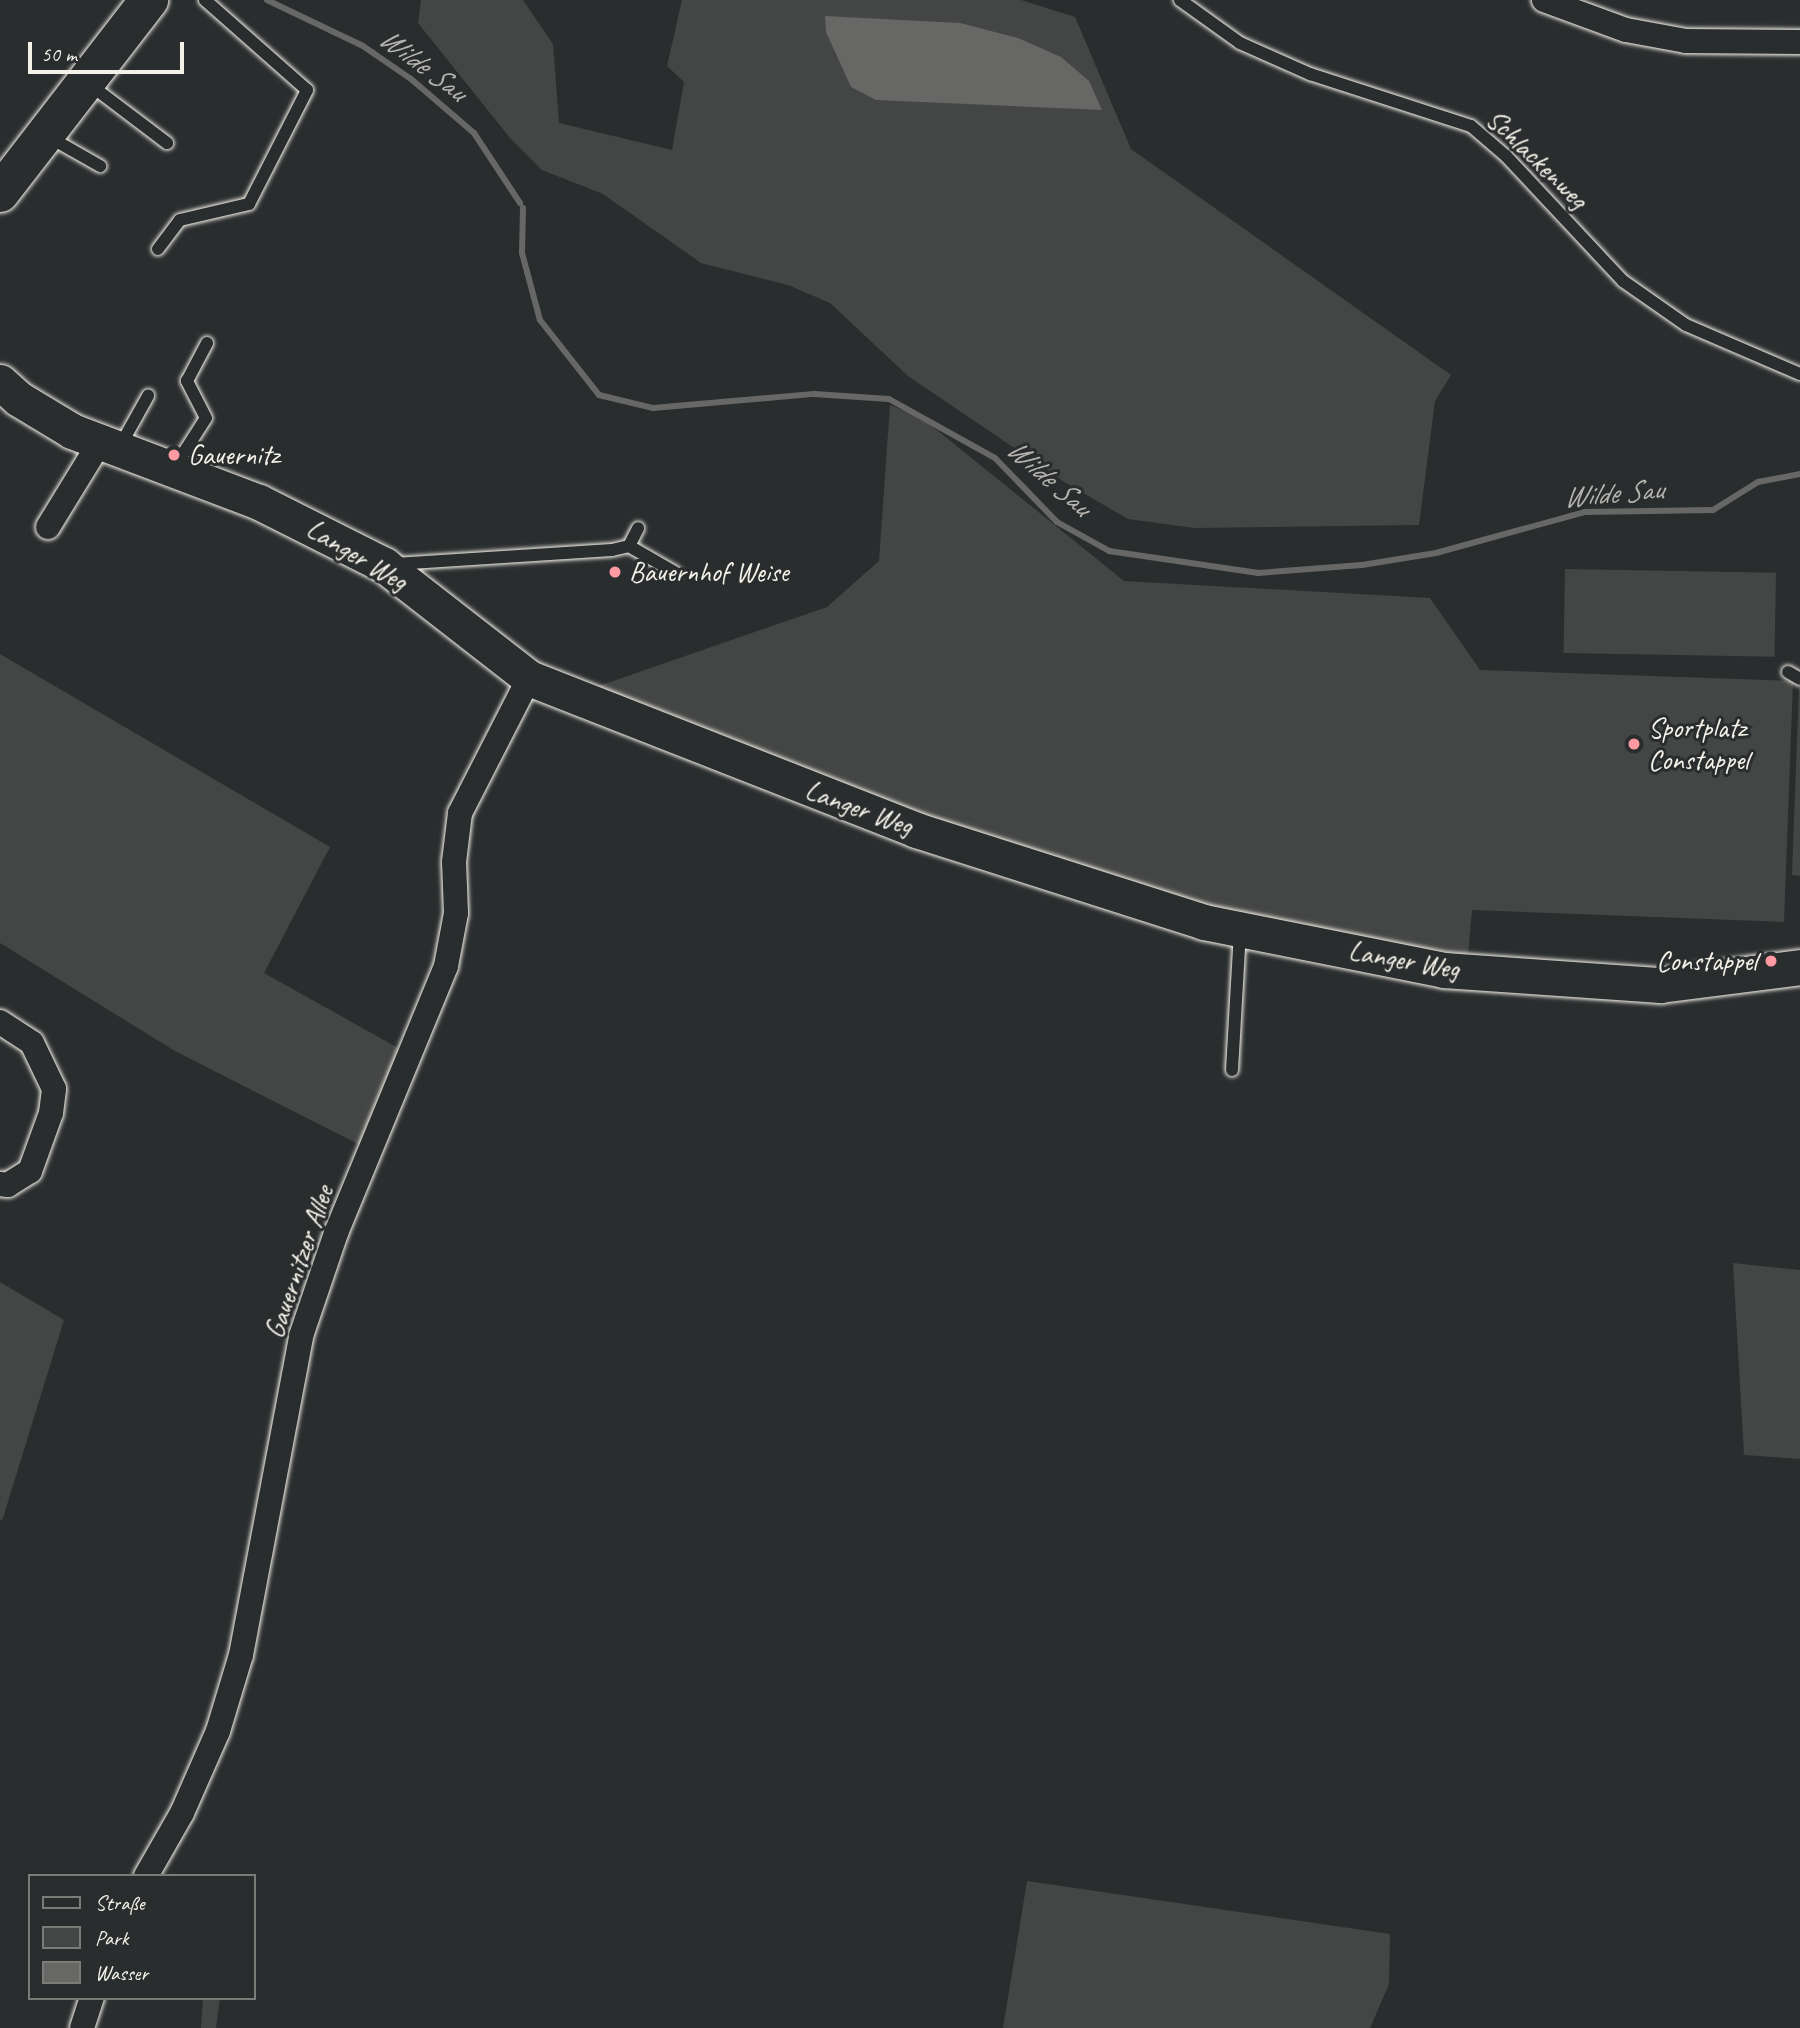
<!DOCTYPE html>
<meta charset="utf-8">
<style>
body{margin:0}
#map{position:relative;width:1800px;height:2028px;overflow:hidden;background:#2a2d2e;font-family:Caveat,sans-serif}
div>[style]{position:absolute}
.green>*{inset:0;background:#444645;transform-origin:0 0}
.water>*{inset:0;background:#676866}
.stream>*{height:6px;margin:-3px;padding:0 3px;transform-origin:3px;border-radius:3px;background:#676866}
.roads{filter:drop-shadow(0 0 2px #f4f1e8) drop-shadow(0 0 2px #f4f1e8)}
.lane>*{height:12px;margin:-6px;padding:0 6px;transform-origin:6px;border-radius:6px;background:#2a2d2e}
.street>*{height:24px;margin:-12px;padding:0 12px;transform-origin:12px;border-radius:12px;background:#2a2d2e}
.secondary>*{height:35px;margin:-17.5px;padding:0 17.5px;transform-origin:17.5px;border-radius:17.5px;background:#2a2d2e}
.primary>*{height:38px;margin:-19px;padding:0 19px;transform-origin:19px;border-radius:19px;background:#2a2d2e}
.dots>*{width:19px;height:19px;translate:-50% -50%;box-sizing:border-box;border:4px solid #2a2d2e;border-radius:50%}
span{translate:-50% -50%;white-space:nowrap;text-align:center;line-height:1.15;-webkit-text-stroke:6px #2a2d2e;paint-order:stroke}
.street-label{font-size:28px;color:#f4f1e8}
.poi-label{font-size:28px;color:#f4f1e8}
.left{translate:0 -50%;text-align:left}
.right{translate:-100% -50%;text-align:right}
.water-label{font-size:30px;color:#b5b3ae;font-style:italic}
.legend{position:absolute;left:28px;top:1874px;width:228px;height:126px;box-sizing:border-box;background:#2a2d2e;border:2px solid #7b7b78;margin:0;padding:9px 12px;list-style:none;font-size:21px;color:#f4f1e8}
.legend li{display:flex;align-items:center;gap:14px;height:35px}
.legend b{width:35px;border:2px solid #7b7b78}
.scale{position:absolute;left:28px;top:42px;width:156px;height:32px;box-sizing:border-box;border:4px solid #f4f1e8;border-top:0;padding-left:9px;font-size:21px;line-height:24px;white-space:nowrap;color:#f4f1e8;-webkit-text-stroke:5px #2a2d2e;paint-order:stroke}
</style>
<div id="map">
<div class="green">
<i style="clip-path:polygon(421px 0,523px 0,553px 44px,559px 123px,672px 150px,684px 82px,667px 66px,682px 0,1021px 0,1075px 17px,1131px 149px,1451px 375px,1435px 401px,1419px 525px,1195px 528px,1128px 519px,1066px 483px,908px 376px,830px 303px,788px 285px,701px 263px,603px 194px,542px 170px,510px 138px,418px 23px)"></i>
<i style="clip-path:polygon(890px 405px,922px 418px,1124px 581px,1430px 598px,1480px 670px,1793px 681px,1784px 922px,1472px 910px,1468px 955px,1215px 916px,824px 788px,590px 689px,827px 607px,879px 561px)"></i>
<i style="left:1565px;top:569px;width:211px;height:84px;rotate:1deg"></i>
<i style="clip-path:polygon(0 654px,330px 847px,264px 973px,400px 1049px,360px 1145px,175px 1051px,0 943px)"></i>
<i style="clip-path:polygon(1799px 687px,1800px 688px,1800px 876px,1792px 875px)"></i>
<i style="clip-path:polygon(1733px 1263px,1800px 1270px,1800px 1459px,1744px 1455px)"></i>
<i style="clip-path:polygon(0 1282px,64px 1320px,2px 1521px,0 1519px)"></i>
<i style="clip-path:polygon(1027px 1881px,1390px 1934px,1389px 1984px,1370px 2028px,1003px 2028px)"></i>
<i style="clip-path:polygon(203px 1998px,220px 1998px,216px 2028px,201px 2028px)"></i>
</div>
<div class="water">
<i style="clip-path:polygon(825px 16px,960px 23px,1018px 38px,1061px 57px,1089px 81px,1102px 110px,876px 100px,851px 87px,826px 32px)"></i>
</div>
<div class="stream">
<i style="left:267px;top:0;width:106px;rotate:25.6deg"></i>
<i style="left:363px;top:46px;width:58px;rotate:34.5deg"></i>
<i style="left:411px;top:79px;width:83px;rotate:40.6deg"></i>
<i style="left:474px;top:133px;width:84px;rotate:56.7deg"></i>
<i style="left:523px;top:208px;width:45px;rotate:91.3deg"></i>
<i style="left:522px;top:253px;width:69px;rotate:75deg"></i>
<i style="left:540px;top:320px;width:95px;rotate:51.8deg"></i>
<i style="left:599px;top:395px;width:56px;rotate:13.5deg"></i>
<i style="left:653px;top:408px;width:162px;rotate:-5deg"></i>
<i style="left:814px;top:394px;width:75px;rotate:3.8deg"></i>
<i style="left:889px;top:399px;width:121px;rotate:29.1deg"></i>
<i style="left:995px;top:458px;width:89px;rotate:45.9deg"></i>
<i style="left:1057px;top:522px;width:60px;rotate:29.1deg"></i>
<i style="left:1109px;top:551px;width:151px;rotate:8.4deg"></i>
<i style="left:1258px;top:573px;width:104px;rotate:-4.4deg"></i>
<i style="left:1362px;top:565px;width:75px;rotate:-9.2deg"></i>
<i style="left:1436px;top:553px;width:155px;rotate:-15.4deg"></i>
<i style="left:1585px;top:512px;width:128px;rotate:-0.9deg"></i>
<i style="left:1713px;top:510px;width:53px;rotate:-31.9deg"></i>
<i style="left:1758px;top:482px;width:43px;rotate:-10.8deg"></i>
</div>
<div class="roads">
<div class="lane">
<i style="left:1180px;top:0;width:74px;rotate:35.6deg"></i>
<i style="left:1240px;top:43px;width:77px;rotate:23.9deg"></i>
<i style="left:1310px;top:74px;width:169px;rotate:17.9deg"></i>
<i style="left:1471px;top:126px;width:46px;rotate:40.6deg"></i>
<i style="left:1506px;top:156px;width:171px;rotate:46.9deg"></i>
<i style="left:1623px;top:281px;width:77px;rotate:34.9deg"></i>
<i style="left:1686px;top:325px;width:124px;rotate:23.3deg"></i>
<i style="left:89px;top:84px;width:98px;rotate:37.1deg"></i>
<i style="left:49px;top:137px;width:59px;rotate:29.6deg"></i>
<i style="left:158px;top:249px;width:36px;rotate:-53deg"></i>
<i style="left:180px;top:220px;width:71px;rotate:-13.1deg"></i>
<i style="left:249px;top:204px;width:128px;rotate:-63deg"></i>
<i style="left:307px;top:90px;width:136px;rotate:-138.6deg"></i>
<i style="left:119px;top:448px;width:60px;rotate:-60.9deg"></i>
<i style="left:174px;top:468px;width:59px;rotate:-57.4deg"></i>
<i style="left:206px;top:418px;width:42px;rotate:-117.2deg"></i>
<i style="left:187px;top:381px;width:43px;rotate:-62.2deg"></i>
<i style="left:629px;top:546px;width:54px;rotate:29.9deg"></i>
<i style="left:395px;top:564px;width:217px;rotate:-3.7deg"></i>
<i style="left:612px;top:550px;width:17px;rotate:-13deg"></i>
<i style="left:629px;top:546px;width:20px;rotate:-63deg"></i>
<i style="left:1788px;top:672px;width:14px;rotate:30deg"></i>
<i style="left:1232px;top:1070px;width:137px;rotate:-86.7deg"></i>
</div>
<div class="street">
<i style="left:1544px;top:0;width:87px;rotate:20.1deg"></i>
<i style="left:1626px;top:30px;width:61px;rotate:10.4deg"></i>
<i style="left:1686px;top:41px;width:114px;rotate:0.5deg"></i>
<i style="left:48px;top:527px;width:100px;rotate:-58.5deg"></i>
<i style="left:0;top:1022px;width:38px;rotate:33deg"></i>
<i style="left:32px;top:1043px;width:51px;rotate:64.4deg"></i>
<i style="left:54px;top:1089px;width:24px;rotate:97deg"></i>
<i style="left:51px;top:1113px;width:62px;rotate:109.9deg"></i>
<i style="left:30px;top:1171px;width:26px;rotate:148deg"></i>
<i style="left:8px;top:1185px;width:8px;rotate:-173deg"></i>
<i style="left:146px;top:1876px;width:73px;rotate:-60.3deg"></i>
<i style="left:182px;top:1813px;width:90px;rotate:-66.3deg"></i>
<i style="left:218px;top:1731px;width:79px;rotate:-73.2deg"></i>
<i style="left:241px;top:1655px;width:325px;rotate:-79.3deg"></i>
<i style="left:301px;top:1336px;width:109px;rotate:-71.2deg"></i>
<i style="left:336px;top:1233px;width:289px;rotate:-67.6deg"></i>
<i style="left:446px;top:966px;width:54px;rotate:-79.3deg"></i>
<i style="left:456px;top:913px;width:51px;rotate:-92.2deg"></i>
<i style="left:454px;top:862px;width:49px;rotate:-83deg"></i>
<i style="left:460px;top:813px;width:152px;rotate:-62.9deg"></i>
<i style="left:82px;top:2028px;width:32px;rotate:-72deg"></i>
</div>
<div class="secondary">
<i style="left:0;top:382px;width:25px;rotate:42deg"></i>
<i style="left:19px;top:399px;width:62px;rotate:31.1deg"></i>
<i style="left:72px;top:431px;width:200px;rotate:20.8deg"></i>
<i style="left:259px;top:502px;width:140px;rotate:26.7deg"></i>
<i style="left:384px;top:565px;width:184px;rotate:37.9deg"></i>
<i style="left:529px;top:678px;width:416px;rotate:21.4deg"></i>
<i style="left:916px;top:830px;width:302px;rotate:17.7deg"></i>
<i style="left:1204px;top:922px;width:245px;rotate:11.3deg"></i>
<i style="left:1444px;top:970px;width:217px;rotate:4deg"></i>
<i style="left:1660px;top:985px;width:141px;rotate:-7.3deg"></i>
</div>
<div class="primary">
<i style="left:0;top:193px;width:244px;rotate:-52.3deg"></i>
</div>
</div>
<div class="dots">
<i style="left:174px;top:455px;background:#ff9aa2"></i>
<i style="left:615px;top:572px;background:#ff9aa2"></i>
<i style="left:1634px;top:744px;background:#ff9aa2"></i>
<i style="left:1771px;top:961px;background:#ff9aa2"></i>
</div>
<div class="street-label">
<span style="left:1537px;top:159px;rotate:44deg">Schlackenweg</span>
<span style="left:357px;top:555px;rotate:31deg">Langer Weg</span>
<span style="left:859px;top:808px;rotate:20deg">Langer Weg</span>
<span style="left:1404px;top:960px;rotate:10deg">Langer Weg</span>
<span style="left:299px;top:1262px;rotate:-71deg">Gauernitzer Allee</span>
</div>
<div class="poi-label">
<span class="left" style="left:188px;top:455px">Gauernitz</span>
<span class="left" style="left:629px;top:572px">Bauernhof Weise</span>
<span class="left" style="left:1648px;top:744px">Sportplatz<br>Constappel</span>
<span class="right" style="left:1757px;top:961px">Constappel</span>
</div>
<div class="water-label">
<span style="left:423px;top:64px;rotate:37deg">Wilde Sau</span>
<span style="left:1049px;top:477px;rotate:41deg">Wilde Sau</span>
<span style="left:1613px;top:493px;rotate:-5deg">Wilde Sau</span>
</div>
<ul class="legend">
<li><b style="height:9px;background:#2a2d2e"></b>Straße</li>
<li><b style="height:19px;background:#444645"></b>Park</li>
<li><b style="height:19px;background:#676866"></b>Wasser</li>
</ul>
<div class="scale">50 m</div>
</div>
